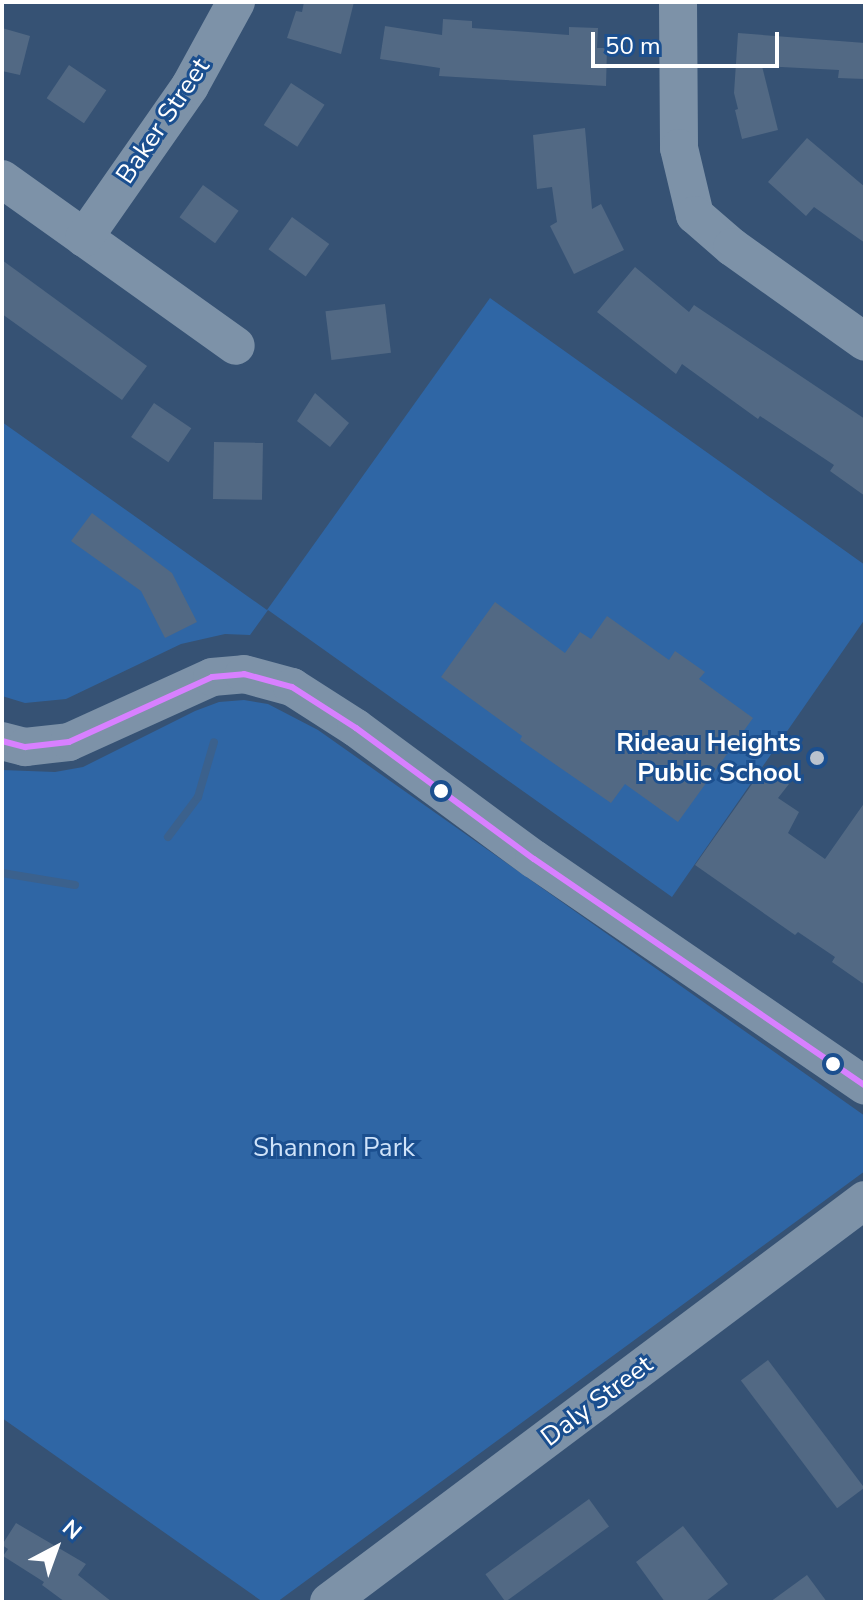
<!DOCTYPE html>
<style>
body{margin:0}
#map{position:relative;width:867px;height:1604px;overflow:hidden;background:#365274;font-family:"Nunito Sans",sans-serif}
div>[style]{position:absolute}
.green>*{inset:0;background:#2f66a5}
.stream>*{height:8px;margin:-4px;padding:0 4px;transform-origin:4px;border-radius:4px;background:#3b618d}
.building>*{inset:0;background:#526984;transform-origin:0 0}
.minor>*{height:38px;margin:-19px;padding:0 19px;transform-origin:19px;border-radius:19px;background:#7d92a8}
.bus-1>*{height:6px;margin:-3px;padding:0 3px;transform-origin:3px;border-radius:3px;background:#d880ff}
.dots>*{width:22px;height:22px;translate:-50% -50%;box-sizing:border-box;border:4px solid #1b4f8f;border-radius:50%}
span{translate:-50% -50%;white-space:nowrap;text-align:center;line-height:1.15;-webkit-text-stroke:6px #1b4f8f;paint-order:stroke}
.street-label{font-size:26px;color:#fff}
.poi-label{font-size:26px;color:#fff;font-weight:700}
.right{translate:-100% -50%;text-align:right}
.park-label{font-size:26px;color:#cfe3fa}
.frame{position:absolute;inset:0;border:4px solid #fff;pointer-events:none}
.north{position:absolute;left:16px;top:1508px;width:80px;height:80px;-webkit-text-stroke:6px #1b4f8f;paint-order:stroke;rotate:41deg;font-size:22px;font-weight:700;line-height:32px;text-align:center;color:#fff}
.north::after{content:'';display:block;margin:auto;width:28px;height:36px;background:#fff;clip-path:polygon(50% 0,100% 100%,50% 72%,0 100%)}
.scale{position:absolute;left:591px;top:32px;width:188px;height:36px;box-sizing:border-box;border:4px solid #fff;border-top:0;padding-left:10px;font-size:24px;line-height:28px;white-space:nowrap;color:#fff;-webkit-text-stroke:6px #1b4f8f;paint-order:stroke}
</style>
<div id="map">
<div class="green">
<i style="clip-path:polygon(490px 298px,865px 565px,865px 619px,672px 897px,268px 610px,250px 635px,225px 634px,181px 644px,66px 699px,25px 703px,2px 696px,2px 422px,267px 610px)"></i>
<i style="clip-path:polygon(244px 700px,268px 704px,318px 730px,865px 1116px,865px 1171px,277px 1602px,263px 1602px,2px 1418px,2px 770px,55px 772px,83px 767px,195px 711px,219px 702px)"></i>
</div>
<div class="stream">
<i style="left:168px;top:837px;width:50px;rotate:-53.1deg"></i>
<i style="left:198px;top:797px;width:57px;rotate:-73.8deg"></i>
<i style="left:2px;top:873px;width:74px;rotate:9.3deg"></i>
</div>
<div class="building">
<i style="clip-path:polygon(304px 2px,354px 2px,341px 54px,287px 38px,296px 11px,302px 12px)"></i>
<i style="clip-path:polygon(443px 19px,472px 21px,472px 28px,569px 35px,569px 27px,598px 28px,597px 48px,607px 48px,606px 86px,439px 76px,440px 68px,380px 59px,385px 26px,442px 35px)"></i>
<i style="clip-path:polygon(2px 28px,30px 36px,20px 75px,2px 71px)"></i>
<i style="clip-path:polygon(738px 33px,865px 43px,865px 79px,838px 78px,839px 70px,762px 66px,778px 130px,742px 139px,735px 110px,738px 109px,734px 93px)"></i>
<i style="left:69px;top:65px;width:45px;height:40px;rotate:34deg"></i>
<i style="left:291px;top:83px;width:40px;height:50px;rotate:33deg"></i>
<i style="clip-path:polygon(585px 128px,592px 209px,601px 204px,624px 250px,574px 274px,550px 226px,557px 222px,552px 187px,537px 189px,533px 135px)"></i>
<i style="clip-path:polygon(807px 138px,865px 187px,865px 243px,814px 207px,806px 216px,768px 182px)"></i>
<i style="left:203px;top:185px;width:44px;height:40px;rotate:36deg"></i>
<i style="left:292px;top:217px;width:46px;height:40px;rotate:36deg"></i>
<i style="clip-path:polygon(2px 260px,147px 366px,122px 400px,2px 314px)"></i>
<i style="clip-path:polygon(635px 267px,689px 312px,694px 305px,865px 419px,865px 496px,830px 471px,834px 465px,760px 416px,758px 419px,682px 364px,676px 374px,597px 312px)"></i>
<i style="left:385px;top:304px;width:49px;height:60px;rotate:83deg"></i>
<i style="clip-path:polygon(315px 393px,349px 423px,330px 447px,297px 421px)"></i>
<i style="left:154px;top:403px;width:45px;height:41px;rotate:34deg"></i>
<i style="left:214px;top:442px;width:49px;height:57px;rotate:1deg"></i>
<i style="clip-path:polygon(92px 513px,172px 573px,197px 622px,165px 638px,141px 591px,71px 541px)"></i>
<i style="clip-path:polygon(495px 602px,565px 653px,580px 632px,591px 639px,607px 616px,669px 660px,675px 651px,705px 672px,699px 679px,753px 718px,678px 822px,625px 784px,611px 803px,520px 740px,522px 736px,441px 677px)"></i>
<i style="clip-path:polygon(764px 767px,789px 784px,778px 798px,799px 812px,788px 833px,825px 859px,865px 802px,865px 985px,832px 962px,835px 957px,798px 932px,795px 935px,695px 865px)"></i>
<i style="left:768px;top:1360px;width:160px;height:34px;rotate:53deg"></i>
<i style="left:589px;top:1499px;width:34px;height:128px;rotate:54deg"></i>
<i style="clip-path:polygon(16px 1523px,86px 1564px,78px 1575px,112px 1602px,65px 1602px,42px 1585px,44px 1582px,3px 1556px,8px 1549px,2px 1545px)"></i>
<i style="clip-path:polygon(683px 1526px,728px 1584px,705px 1602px,665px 1602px,636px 1562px)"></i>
<i style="clip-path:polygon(807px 1575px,827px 1602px,770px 1602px)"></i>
</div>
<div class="minor">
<i style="left:678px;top:2px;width:146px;rotate:89.6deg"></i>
<i style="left:679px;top:148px;width:69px;rotate:76.6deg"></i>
<i style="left:695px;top:215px;width:49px;rotate:40.9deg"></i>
<i style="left:732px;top:247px;width:163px;rotate:35.5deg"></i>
<i style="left:2px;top:179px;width:287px;rotate:35.5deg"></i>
<i style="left:84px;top:238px;width:185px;rotate:-55.1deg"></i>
<i style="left:190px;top:86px;width:96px;rotate:-61.3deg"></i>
<i style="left:2px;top:741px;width:24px;rotate:15deg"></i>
<i style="left:25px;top:747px;width:44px;rotate:-6.5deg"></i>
<i style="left:69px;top:742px;width:157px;rotate:-24.4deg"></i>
<i style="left:212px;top:677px;width:32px;rotate:-5deg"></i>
<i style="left:244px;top:674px;width:50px;rotate:15.2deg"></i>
<i style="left:292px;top:687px;width:76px;rotate:32.6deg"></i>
<i style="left:356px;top:728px;width:221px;rotate:36.4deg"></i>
<i style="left:534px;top:859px;width:401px;rotate:34.4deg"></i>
<i style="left:329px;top:1602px;width:670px;rotate:-36.87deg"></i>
</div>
<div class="bus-1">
<i style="left:2px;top:741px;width:24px;rotate:15deg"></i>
<i style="left:25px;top:747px;width:44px;rotate:-6.5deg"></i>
<i style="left:69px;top:742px;width:157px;rotate:-24.4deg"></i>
<i style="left:212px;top:677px;width:32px;rotate:-5deg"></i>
<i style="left:244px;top:674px;width:50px;rotate:15.2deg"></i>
<i style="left:292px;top:687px;width:76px;rotate:32.6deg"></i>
<i style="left:356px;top:728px;width:221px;rotate:36.4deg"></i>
<i style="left:534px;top:859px;width:401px;rotate:34.4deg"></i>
</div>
<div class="dots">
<i style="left:817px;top:758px;background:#b9c2ce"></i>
<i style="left:441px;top:791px;background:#fff"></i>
<i style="left:833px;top:1064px;background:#fff"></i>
</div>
<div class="street-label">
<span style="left:163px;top:121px;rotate:-56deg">Baker Street</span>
<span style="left:597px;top:1401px;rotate:-37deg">Daly Street</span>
</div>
<div class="poi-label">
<span class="right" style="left:801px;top:758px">Rideau Heights<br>Public School</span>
</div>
<div class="park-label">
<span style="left:334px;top:1148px">Shannon Park</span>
</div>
<div class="frame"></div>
<div class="north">N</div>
<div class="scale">50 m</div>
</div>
